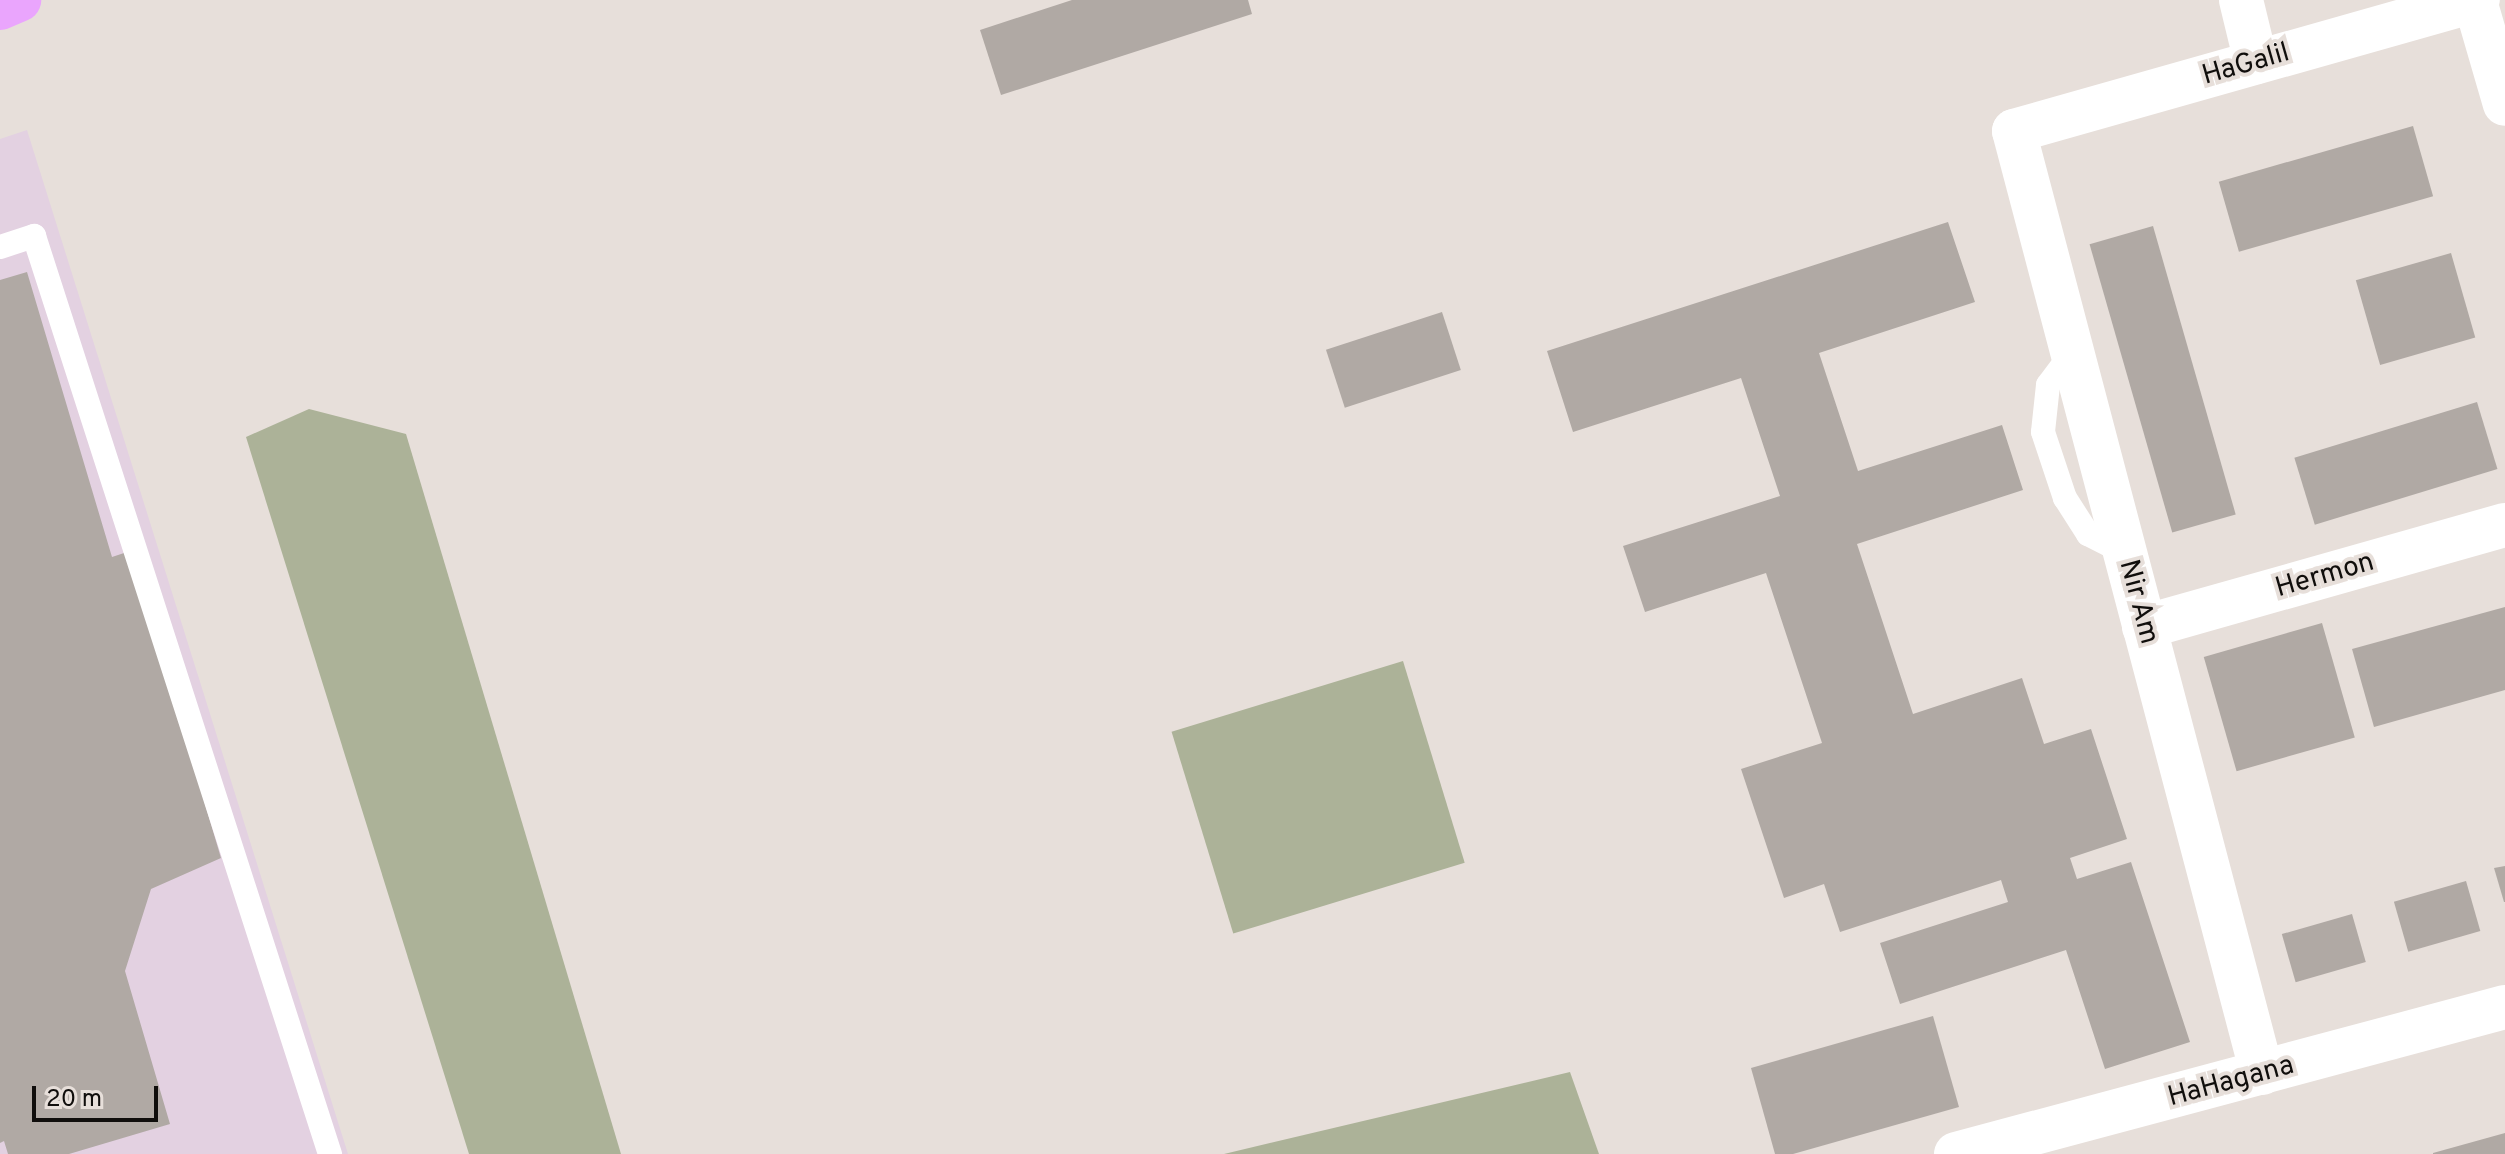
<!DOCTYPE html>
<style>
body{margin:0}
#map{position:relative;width:2505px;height:1154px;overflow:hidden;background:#e7dfda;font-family:Overpass,sans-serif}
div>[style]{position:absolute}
.commercial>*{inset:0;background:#e3d1e1}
.green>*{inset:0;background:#acb298;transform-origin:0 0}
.building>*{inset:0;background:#b0a9a4;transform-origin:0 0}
.lane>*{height:24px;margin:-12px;padding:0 12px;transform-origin:12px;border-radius:12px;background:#fff}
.street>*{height:44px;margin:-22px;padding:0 22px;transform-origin:22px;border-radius:22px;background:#fff}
.highway>*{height:44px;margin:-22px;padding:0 22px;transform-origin:22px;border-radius:22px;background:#eaa5fd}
span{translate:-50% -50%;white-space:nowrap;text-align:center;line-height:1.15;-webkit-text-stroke:8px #e7dfda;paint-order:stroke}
.street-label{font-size:28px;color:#100e0c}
.scale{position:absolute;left:32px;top:1086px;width:126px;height:36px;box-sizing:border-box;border:4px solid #100e0c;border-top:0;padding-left:10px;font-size:24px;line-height:28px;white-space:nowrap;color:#100e0c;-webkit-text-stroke:6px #e7dfda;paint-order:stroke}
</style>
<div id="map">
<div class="commercial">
<i style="clip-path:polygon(27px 130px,348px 1154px,0 1154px,0 139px)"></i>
</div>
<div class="green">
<i style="clip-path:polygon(309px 409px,406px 434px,621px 1154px,469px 1154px,246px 437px)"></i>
<i style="left:1403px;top:661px;width:211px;height:242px;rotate:73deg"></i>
<i style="clip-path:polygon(1570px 1072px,1599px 1154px,1224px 1154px)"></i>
</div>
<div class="building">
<i style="clip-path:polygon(1072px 0,1248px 0,1252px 14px,1001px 95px,980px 30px)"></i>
<i style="left:2413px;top:126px;width:73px;height:202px;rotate:74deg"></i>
<i style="clip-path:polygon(1948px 222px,1975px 302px,1819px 353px,1858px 471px,2002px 425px,2023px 490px,1857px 544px,1913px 714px,2022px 678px,2044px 744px,2091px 729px,2127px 839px,2070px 858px,2077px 879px,2131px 862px,2190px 1042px,2105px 1069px,2066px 950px,1900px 1004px,1880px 943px,2008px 902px,2001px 880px,1840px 932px,1824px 884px,1784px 898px,1741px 769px,1822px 743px,1766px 573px,1645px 612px,1623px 546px,1780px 496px,1741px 378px,1573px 432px,1547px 351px)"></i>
<i style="left:2153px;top:226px;width:300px;height:66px;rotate:74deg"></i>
<i style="left:2451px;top:253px;width:88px;height:99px;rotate:74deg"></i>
<i style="clip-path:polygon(27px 272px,112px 557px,130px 551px,221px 858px,151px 889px,125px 971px,170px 1124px,69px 1154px,8px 1154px,4px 1141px,0 1143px,0 280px)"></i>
<i style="left:1442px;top:312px;width:61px;height:122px;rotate:72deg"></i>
<i style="left:2477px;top:402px;width:70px;height:191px;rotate:73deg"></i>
<i style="clip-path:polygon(2505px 607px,2505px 690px,2374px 727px,2352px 649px)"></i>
<i style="left:2322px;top:623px;width:119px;height:123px;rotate:74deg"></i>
<i style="clip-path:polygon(2505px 866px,2505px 902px,2504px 902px,2494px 868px)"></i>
<i style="left:2466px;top:881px;width:52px;height:75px;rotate:74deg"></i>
<i style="left:2352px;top:914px;width:50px;height:73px;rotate:74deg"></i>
<i style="clip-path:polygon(1933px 1016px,1959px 1107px,1793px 1154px,1775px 1154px,1751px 1068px)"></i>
<i style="clip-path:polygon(2505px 1133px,2505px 1154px,2433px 1154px,2433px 1153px)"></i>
</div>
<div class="lane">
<i style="left:0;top:247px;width:36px;rotate:-18deg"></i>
<i style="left:34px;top:236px;width:965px;rotate:72.13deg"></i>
<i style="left:2072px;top:353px;width:40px;rotate:127deg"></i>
<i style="left:2048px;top:385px;width:47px;rotate:96.1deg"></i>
<i style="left:2043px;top:432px;width:70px;rotate:71.6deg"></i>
<i style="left:2065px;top:498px;width:43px;rotate:57.4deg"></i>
<i style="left:2088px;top:534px;width:42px;rotate:27.2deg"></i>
</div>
<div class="street">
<i style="left:2241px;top:0;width:64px;rotate:76.4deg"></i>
<i style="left:2475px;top:1px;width:107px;rotate:73.8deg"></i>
<i style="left:2144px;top:627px;width:375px;rotate:-15.8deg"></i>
<i style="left:2262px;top:1073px;width:974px;rotate:-104.75deg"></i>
<i style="left:2014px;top:131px;width:482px;rotate:-15.8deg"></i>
<i style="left:1956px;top:1154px;width:568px;rotate:-14.99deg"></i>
</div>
<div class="highway">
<i style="left:0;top:8px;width:21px;rotate:-23deg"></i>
</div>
<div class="street-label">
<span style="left:2246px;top:65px;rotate:-16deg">HaGalil</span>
<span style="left:2325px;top:576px;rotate:-16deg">Hermon</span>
<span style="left:2138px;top:602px;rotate:75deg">Nir Am</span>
<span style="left:2231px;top:1082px;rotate:-15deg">HaHagana</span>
</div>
<div class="scale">20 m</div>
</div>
